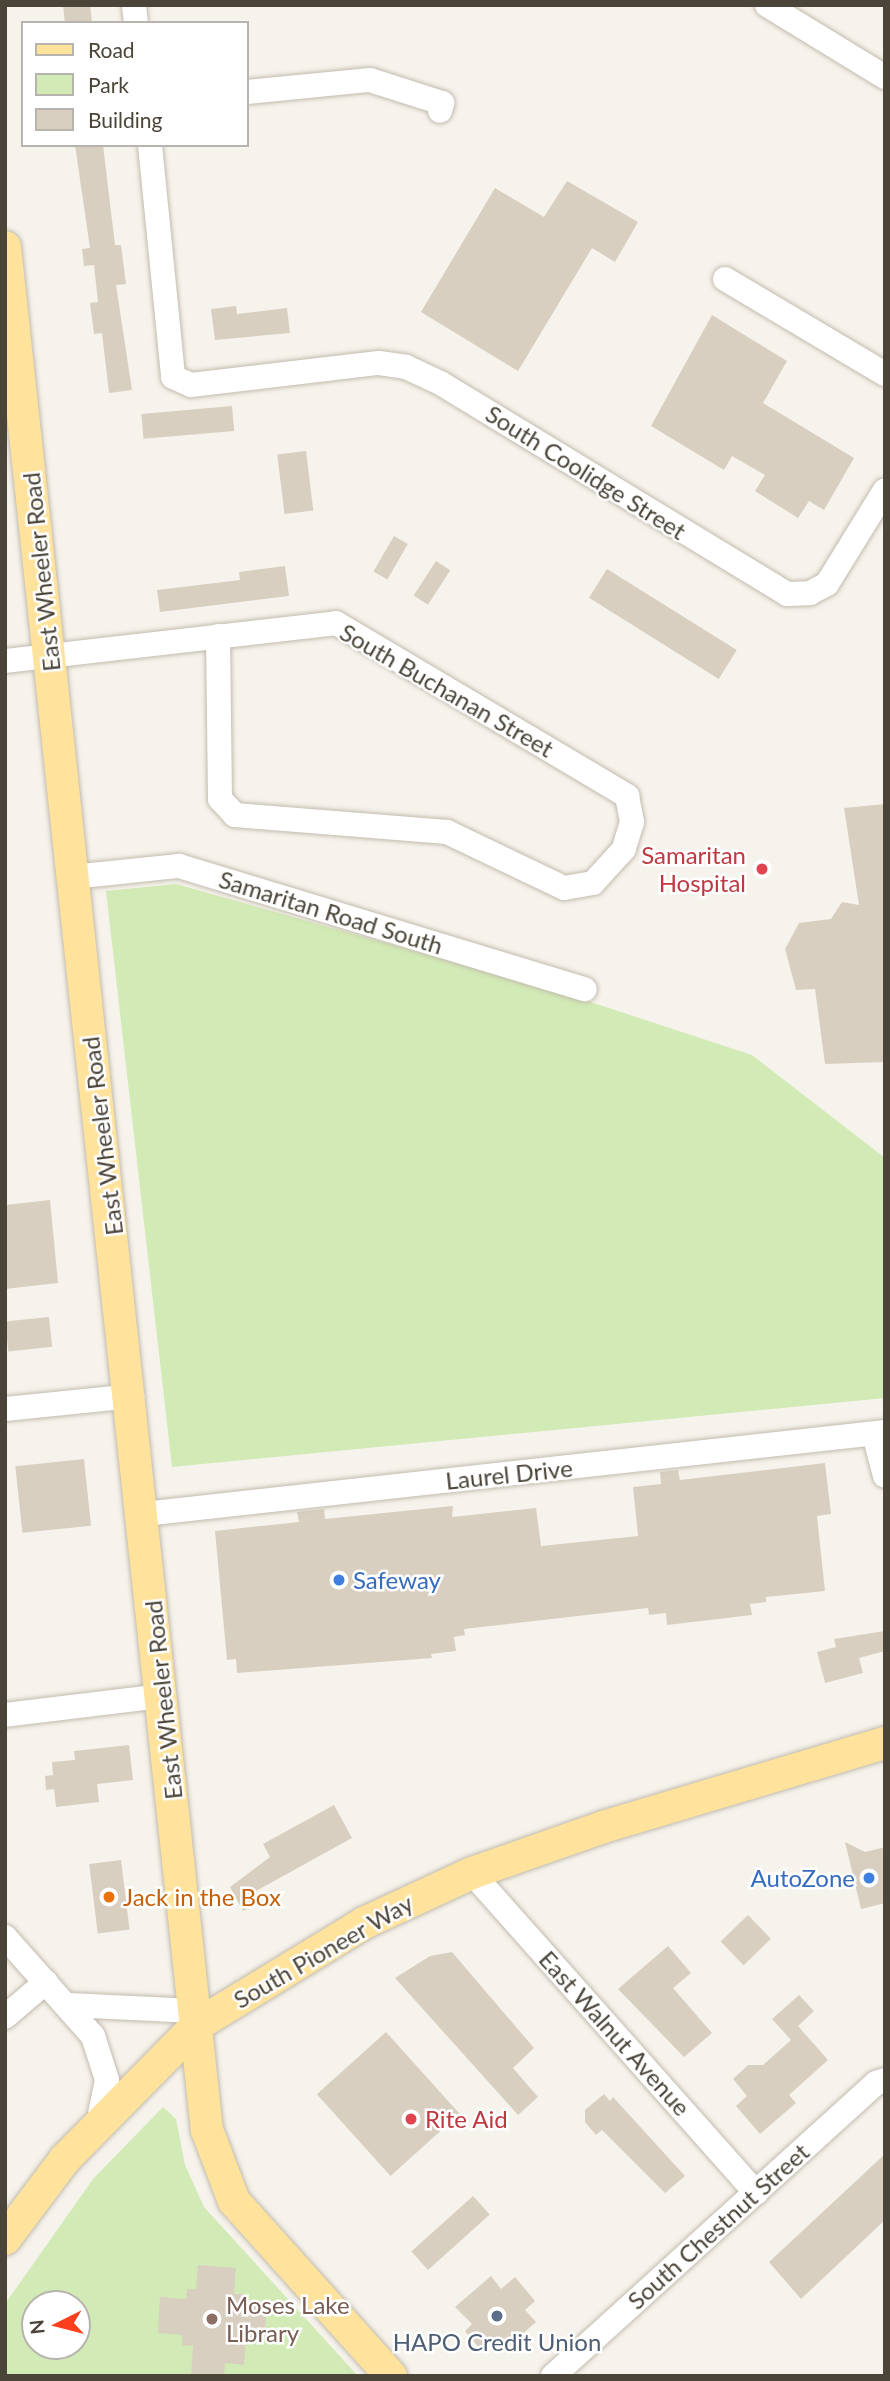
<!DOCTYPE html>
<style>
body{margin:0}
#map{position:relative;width:890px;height:2381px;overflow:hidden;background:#f6f3ec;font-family:Lato,sans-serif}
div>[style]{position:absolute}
.green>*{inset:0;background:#d2eab5}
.building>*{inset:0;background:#d8cfc1;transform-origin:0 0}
.roads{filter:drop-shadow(0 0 2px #c2bbae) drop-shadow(0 0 2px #c2bbae)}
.minor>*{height:24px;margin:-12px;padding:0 12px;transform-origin:12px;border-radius:12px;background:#fff}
.major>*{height:32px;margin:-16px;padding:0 16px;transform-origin:16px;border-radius:16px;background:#ffe39c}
.dots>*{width:19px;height:19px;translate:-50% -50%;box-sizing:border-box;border:4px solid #fff;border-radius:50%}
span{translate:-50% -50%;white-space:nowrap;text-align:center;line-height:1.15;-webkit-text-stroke:5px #fff;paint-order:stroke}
.street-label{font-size:24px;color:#4b4439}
.health-label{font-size:24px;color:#be3a42}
.right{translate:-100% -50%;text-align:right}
.left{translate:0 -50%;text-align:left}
.shop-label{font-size:24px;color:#366cbe}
.food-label{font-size:24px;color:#c56008}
.education-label{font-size:24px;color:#785e54}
.service-label{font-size:24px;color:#4e5e75}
.frame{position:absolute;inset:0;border:7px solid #4b4439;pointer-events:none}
.legend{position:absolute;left:21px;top:21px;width:228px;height:126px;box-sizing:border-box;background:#fff;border:2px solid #b7b4b0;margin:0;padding:9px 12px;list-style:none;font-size:21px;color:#4b4439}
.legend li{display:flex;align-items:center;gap:14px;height:35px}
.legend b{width:35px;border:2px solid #b7b4b0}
.north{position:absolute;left:21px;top:2290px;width:70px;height:70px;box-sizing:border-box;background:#fff;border:2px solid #b7b4b0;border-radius:50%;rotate:264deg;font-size:19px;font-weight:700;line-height:28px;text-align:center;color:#4b4439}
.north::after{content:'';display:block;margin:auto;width:24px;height:32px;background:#fc3f1d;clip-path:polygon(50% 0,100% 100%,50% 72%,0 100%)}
</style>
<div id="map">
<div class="green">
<i style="clip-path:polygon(176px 884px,563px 993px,752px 1055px,885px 1158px,885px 1398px,172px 1467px,106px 891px)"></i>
<i style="clip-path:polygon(evenodd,163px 2107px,176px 2119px,185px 2165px,204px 2207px,358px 2376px,5px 2376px,5px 2304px,93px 2179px,163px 2107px,35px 2304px,77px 2304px,77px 2346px,35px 2346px,35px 2304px)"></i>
</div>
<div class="building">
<i style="clip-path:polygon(63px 5px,90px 5px,92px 22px,65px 23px)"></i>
<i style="clip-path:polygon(75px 145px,103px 145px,115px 245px,121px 245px,126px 284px,116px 285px,132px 390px,109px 393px,102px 333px,94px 334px,90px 303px,98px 302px,94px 265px,84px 266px,82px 249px,90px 248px)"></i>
<i style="clip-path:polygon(567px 181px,638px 222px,615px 262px,592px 248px,518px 371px,421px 312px,495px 188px,544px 217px)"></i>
<i style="clip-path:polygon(236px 306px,237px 314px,287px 308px,290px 333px,215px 340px,211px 309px)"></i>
<i style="clip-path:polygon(712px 315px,787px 361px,763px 403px,854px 458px,824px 510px,809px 501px,798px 518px,755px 491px,765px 475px,732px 456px,724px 470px,651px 426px)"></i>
<i style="left:232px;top:406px;width:25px;height:91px;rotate:85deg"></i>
<i style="left:306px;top:451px;width:60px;height:29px;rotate:83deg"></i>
<i style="left:394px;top:536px;width:16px;height:41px;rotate:30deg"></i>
<i style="left:436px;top:561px;width:17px;height:41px;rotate:33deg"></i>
<i style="clip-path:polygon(285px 566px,289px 596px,160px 612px,157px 590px,240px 580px,239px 572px)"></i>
<i style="left:607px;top:569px;width:153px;height:34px;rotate:32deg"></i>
<i style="clip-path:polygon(885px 804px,885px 1062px,825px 1064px,815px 989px,796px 990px,785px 949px,799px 923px,831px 919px,842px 902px,859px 905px,844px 808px)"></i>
<i style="clip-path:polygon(50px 1200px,58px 1283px,5px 1289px,5px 1205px)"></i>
<i style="left:49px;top:1317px;width:30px;height:44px;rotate:84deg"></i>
<i style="left:84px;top:1459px;width:67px;height:69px;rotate:84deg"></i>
<i style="clip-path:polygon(825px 1463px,831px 1514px,817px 1516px,825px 1591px,766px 1597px,766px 1602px,750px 1604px,752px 1615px,667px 1625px,666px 1613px,649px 1615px,648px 1608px,464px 1629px,465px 1635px,454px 1637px,456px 1651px,431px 1654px,432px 1658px,237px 1673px,236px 1659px,227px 1660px,215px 1531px,299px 1522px,297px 1512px,324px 1509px,325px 1519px,453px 1506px,452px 1517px,536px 1508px,541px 1546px,638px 1536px,633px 1487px,661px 1484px,660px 1472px,678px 1470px,680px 1480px)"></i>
<i style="clip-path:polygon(885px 1631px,885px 1651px,859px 1658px,863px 1673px,825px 1683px,817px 1652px,836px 1647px,834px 1639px)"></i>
<i style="clip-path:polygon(129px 1745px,133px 1780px,97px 1784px,99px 1802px,56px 1807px,54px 1789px,46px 1790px,45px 1776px,53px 1775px,52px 1762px,75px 1760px,74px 1751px)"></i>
<i style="clip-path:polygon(334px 1805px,352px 1838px,256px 1891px,262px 1902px,243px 1911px,230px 1887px,270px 1857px,263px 1844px)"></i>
<i style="clip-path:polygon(845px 1842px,865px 1852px,885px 1847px,885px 1903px,861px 1909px)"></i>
<i style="left:121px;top:1860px;width:70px;height:32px;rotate:83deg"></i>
<i style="left:748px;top:1915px;width:33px;height:38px;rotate:46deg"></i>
<i style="clip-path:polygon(668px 1946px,691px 1973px,673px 1988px,712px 2033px,684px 2057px,618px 1989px)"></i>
<i style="clip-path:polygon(452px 1952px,534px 2048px,513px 2068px,538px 2097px,518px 2115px,395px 1978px,430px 1956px)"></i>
<i style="clip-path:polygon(799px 1995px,814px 2011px,798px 2026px,828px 2060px,789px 2095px,796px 2103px,760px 2134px,736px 2106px,747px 2096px,733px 2079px,748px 2065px,763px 2065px,791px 2040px,772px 2019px)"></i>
<i style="left:386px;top:2032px;width:110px;height:93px;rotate:48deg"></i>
<i style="clip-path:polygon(604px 2094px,610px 2101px,613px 2097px,685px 2176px,665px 2193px,602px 2130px,596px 2135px,585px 2122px,585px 2110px)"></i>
<i style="clip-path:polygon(885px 2154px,885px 2220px,801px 2299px,769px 2262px)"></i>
<i style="left:473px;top:2196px;width:25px;height:83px;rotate:48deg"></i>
<i style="clip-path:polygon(198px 2265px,236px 2268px,234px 2294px,243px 2294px,243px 2304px,267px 2306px,264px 2340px,246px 2338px,244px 2365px,225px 2363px,224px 2376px,191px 2376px,193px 2346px,182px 2345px,182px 2335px,158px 2333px,160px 2297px,186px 2299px,187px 2289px,196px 2289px)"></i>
<i style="clip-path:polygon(491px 2276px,501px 2289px,515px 2277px,535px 2301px,525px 2310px,536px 2322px,501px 2353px,491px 2341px,481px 2350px,465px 2331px,472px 2324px,455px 2307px)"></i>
</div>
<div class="roads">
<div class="minor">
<i style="left:134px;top:5px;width:18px;rotate:84deg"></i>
<i style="left:767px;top:5px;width:138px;rotate:31.4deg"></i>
<i style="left:247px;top:92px;width:124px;rotate:-5.6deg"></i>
<i style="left:370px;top:80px;width:76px;rotate:17.7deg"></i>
<i style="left:442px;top:103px;width:8px;rotate:104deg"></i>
<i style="left:150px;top:145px;width:233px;rotate:84.3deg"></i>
<i style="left:173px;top:377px;width:20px;rotate:24deg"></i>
<i style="left:191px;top:385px;width:189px;rotate:-6.7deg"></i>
<i style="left:379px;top:363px;width:27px;rotate:8deg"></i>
<i style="left:406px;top:367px;width:40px;rotate:25deg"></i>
<i style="left:442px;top:384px;width:404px;rotate:31.3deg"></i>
<i style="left:787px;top:594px;width:23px;rotate:-2deg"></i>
<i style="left:810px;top:593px;width:19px;rotate:-28deg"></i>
<i style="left:827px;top:584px;width:110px;rotate:-58.3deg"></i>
<i style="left:725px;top:279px;width:186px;rotate:30.7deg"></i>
<i style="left:5px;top:661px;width:333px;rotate:-6.5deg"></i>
<i style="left:336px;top:623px;width:339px;rotate:30.7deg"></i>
<i style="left:627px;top:796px;width:26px;rotate:79deg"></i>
<i style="left:632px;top:822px;width:28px;rotate:107deg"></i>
<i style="left:624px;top:849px;width:46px;rotate:132.4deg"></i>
<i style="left:593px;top:883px;width:29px;rotate:170deg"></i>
<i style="left:564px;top:888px;width:130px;rotate:-154.4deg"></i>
<i style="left:447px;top:832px;width:213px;rotate:-175.4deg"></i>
<i style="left:235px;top:815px;width:22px;rotate:-133deg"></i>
<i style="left:220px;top:799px;width:163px;rotate:-90.7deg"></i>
<i style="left:72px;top:877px;width:108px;rotate:-5.9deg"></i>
<i style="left:179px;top:866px;width:424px;rotate:16.9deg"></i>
<i style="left:5px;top:1409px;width:128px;rotate:-5.8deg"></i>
<i style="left:874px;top:1434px;width:43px;rotate:75.3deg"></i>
<i style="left:144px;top:1514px;width:746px;rotate:-6.31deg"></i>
<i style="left:5px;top:1715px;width:159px;rotate:-6.9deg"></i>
<i style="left:472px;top:1873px;width:428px;rotate:48.4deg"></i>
<i style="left:5px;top:1937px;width:132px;rotate:48.4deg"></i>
<i style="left:93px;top:2036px;width:46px;rotate:72.3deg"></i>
<i style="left:107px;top:2080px;width:45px;rotate:101.6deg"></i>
<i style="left:69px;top:2005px;width:126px;rotate:2.7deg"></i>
<i style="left:5px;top:2017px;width:54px;rotate:-40.5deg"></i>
<i style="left:553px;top:2376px;width:436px;rotate:-42.2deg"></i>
<i style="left:876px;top:2083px;width:9px;rotate:-18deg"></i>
</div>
<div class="major">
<i style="left:5px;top:247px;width:1894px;rotate:83.88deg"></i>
<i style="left:207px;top:2130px;width:76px;rotate:69.2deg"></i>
<i style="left:234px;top:2201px;width:235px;rotate:48.1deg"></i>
<i style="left:5px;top:2239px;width:100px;rotate:-53.1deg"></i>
<i style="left:65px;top:2159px;width:188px;rotate:-45.4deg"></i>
<i style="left:197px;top:2025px;width:196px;rotate:-31.4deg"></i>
<i style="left:364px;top:1923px;width:119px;rotate:-24.8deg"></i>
<i style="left:472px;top:1873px;width:139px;rotate:-19.3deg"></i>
<i style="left:603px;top:1827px;width:294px;rotate:-16.6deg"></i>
</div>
</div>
<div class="dots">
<i style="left:762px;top:869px;background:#e0444e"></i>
<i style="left:339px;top:1580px;background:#3f7fe0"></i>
<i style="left:869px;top:1878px;background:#3f7fe0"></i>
<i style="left:109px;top:1897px;background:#e8710a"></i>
<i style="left:411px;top:2119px;background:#e0444e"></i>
<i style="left:497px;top:2316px;background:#5c6f8a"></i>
<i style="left:212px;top:2319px;background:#8d6e63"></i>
</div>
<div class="street-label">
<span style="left:586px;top:472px;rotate:32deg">South Coolidge Street</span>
<span style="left:41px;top:572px;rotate:-96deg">East Wheeler Road</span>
<span style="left:447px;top:690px;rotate:30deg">South Buchanan Street</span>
<span style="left:331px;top:912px;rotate:17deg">Samaritan Road South</span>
<span style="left:102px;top:1136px;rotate:-97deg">East Wheeler Road</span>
<span style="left:509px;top:1474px;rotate:-6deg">Laurel Drive</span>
<span style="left:163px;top:1700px;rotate:-96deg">East Wheeler Road</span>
<span style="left:323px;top:1951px;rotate:-30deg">South Pioneer Way</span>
<span style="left:615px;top:2033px;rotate:48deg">East Walnut Avenue</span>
<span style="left:718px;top:2226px;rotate:-42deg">South Chestnut Street</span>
</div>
<div class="health-label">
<span class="right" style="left:746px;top:869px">Samaritan<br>Hospital</span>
<span class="left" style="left:425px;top:2119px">Rite Aid</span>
</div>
<div class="shop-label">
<span class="left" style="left:353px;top:1580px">Safeway</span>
<span class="right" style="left:855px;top:1878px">AutoZone</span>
</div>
<div class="food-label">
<span class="left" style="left:123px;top:1897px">Jack in the Box</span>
</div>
<div class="education-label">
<span class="left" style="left:226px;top:2319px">Moses Lake<br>Library</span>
</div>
<div class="service-label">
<span style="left:497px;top:2342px">HAPO Credit Union</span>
</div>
<div class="frame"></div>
<ul class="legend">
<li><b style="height:9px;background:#ffe39c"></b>Road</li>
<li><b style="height:19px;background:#d2eab5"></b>Park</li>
<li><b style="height:19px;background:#d8cfc1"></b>Building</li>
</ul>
<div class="north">N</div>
</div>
